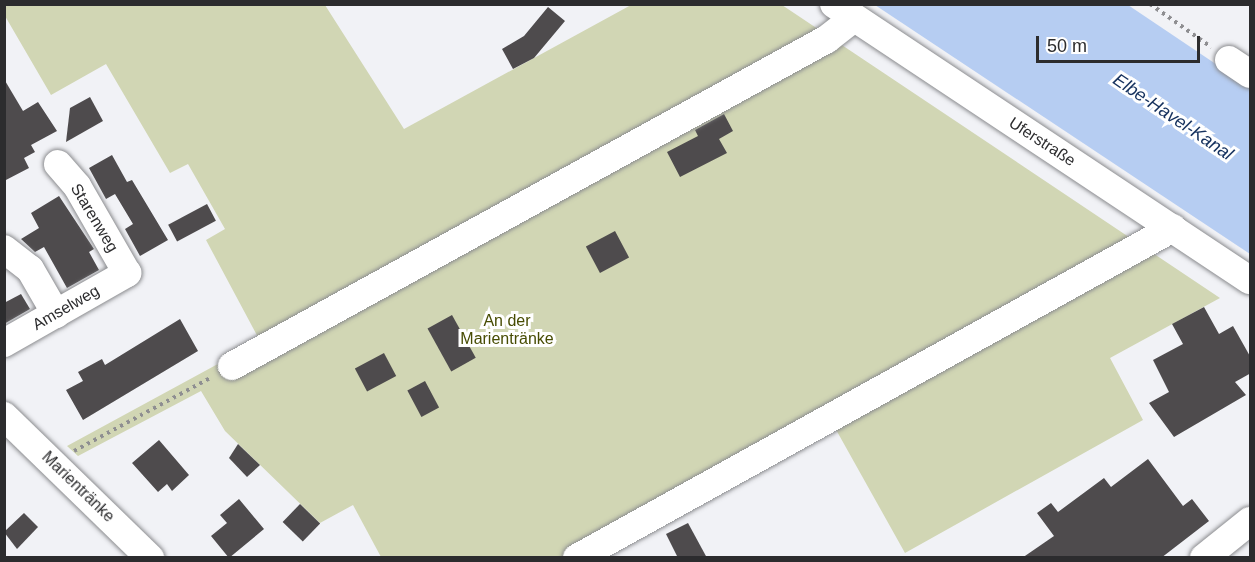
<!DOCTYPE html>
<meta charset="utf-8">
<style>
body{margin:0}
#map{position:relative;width:1255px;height:562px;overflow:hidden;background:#f1f2f6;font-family:Arial,sans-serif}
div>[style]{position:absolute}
.green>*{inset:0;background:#d1d6b4}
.water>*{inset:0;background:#b6cdf2}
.building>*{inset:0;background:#4e4b4d;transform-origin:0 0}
.path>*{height:4px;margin-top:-2px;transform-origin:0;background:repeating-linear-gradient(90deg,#8e8e91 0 3px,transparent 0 7.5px)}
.roads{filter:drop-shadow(0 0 2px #8b8c8f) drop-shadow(0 0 2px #8b8c8f)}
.minor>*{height:28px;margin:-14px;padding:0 14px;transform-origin:14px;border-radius:14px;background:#fff}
span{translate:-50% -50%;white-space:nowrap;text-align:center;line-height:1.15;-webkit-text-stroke:6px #fff;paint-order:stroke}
.street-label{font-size:16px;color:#2c2c2e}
.park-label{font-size:16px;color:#474c03}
.water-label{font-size:18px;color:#15315e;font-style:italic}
.frame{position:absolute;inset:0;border:6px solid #2c2c2e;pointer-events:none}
.scale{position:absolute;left:1036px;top:36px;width:164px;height:27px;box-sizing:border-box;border:3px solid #2c2c2e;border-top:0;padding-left:8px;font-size:18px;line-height:21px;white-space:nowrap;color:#2c2c2e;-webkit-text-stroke:4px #fff;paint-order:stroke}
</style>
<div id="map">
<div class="green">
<i style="clip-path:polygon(4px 5px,325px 5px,404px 129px,631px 5px,782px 5px,1220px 298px,1110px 358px,1143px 420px,905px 553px,825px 410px,562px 557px,381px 557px,353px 505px,320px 523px,225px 431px,201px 391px,78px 456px,67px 446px,260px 341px,206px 240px,225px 229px,188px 164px,170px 173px,106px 64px,51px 95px,5px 16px)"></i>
</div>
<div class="water">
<i style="clip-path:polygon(875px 5px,1128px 5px,1250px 87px,1250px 254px)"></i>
</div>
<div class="building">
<i style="clip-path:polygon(548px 7px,565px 21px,534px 58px,513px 69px,502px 49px,524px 36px)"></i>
<i style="clip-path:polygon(4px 79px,23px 111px,38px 102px,57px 131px,31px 145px,35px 152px,24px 158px,29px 168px,4px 181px)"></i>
<i style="clip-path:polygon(90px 97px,103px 121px,66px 142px,70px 108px)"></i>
<i style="clip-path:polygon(724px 114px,733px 131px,719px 139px,727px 153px,680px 177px,667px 152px,698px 136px,695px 130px)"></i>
<i style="clip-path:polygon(112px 155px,127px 182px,132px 180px,168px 240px,140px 256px,125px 229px,133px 224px,115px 194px,106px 199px,89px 168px)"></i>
<i style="clip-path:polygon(59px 196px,94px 249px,89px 252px,99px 270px,67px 288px,44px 247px,35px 252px,21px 239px,39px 228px,31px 213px)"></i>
<i style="left:207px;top:204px;width:19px;height:44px;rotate:62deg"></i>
<i style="left:615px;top:231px;width:30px;height:33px;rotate:62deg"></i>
<i style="clip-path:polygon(21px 294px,30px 309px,4px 324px,4px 303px)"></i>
<i style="clip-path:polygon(1204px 307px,1219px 334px,1233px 326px,1251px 358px,1251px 373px,1235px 382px,1246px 395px,1174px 437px,1149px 403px,1169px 392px,1153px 360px,1183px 344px,1172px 324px)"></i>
<i style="left:452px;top:315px;width:49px;height:28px;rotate:61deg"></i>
<i style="clip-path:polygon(180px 319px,198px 351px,83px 420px,66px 390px,83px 381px,78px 372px,102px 359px,105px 365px)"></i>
<i style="left:384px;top:353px;width:26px;height:33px;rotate:62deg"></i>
<i style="left:425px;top:381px;width:30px;height:20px;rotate:62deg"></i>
<i style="clip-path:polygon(159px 440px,189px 475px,172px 491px,167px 484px,158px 492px,132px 463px)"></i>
<i style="clip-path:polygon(238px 444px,260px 465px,247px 477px,229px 458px)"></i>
<i style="clip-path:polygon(1148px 459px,1183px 506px,1192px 499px,1209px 521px,1161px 558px,1022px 558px,1054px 536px,1037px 513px,1051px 503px,1058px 512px,1104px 478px,1111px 487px)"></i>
<i style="clip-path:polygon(239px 499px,264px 529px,229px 558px,211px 536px,227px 523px,220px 515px)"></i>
<i style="left:300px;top:504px;width:28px;height:25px;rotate:44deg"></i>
<i style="clip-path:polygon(24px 513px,38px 527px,17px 549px,4px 532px)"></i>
<i style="clip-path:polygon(688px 523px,707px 558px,678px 558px,666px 534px)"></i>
</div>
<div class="path">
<i style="left:1150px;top:4px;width:75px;rotate:35.2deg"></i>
<i style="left:74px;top:451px;width:154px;rotate:-28.2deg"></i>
</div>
<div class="roads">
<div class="minor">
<i style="left:834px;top:4px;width:499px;rotate:33.6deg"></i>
<i style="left:1229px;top:60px;width:25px;rotate:34deg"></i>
<i style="left:4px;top:249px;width:33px;rotate:38deg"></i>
<i style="left:30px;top:269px;width:52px;rotate:60deg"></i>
<i style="left:4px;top:343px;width:142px;rotate:-29.6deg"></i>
<i style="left:127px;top:273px;width:100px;rotate:-119.9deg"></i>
<i style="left:77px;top:186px;width:29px;rotate:-131deg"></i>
<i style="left:232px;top:366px;width:679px;rotate:-28.79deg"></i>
<i style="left:827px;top:39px;width:34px;rotate:-38deg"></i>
<i style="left:4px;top:416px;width:204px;rotate:44.2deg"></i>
<i style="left:577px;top:558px;width:681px;rotate:-28.97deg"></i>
<i style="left:1204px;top:558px;width:59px;rotate:-38.8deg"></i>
</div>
</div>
<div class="street-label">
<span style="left:1042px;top:142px;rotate:33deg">Uferstraße</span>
<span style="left:94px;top:218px;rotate:59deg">Starenweg</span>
<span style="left:66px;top:308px;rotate:-30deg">Amselweg</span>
<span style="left:78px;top:487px;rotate:44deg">Marientränke</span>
</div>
<div class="park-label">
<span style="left:507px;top:330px">An der<br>Marientränke</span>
</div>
<div class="water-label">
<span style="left:1173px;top:117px;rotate:34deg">Elbe-Havel-Kanal</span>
</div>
<div class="frame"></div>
<div class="scale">50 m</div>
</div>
